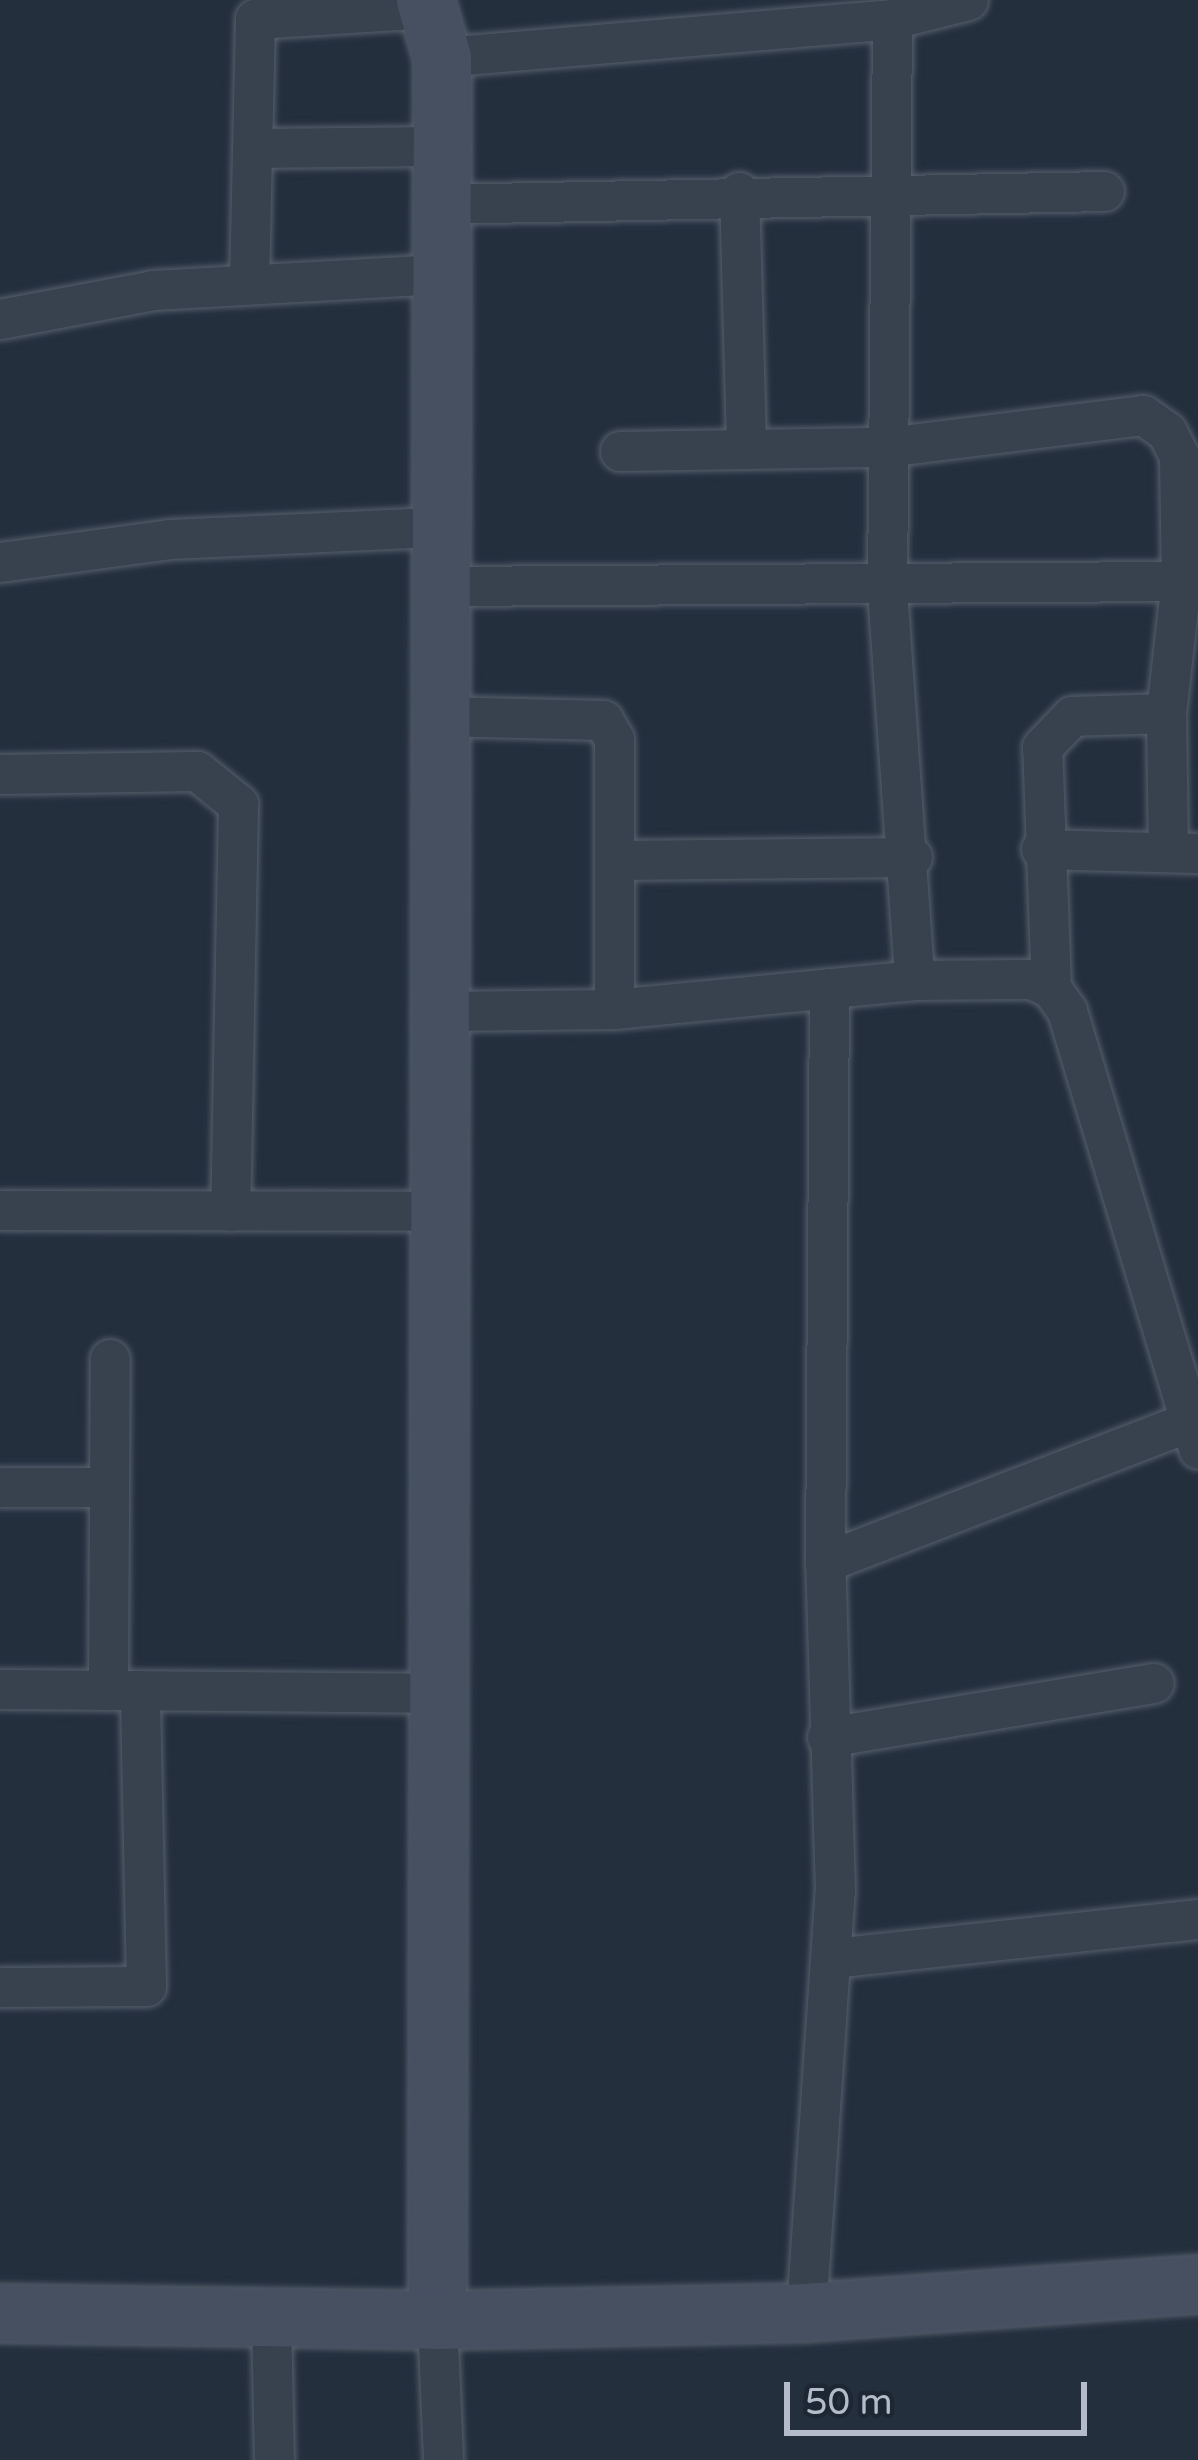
<!DOCTYPE html>
<style>
body{margin:0}
#map{position:relative;width:1198px;height:2460px;overflow:hidden;background:#242f3e;font-family:"Varela Round",sans-serif}
div>[style]{position:absolute}
.roads{filter:drop-shadow(0 0 3px #565f6c) drop-shadow(0 0 3px #565f6c)}
.street>*{height:39px;margin:-19.5px;padding:0 19.5px;transform-origin:19.5px;border-radius:19.5px;background:#38414e}
.secondary>*{height:57px;margin:-28.5px;padding:0 28.5px;transform-origin:28.5px;border-radius:28.5px;background:#465061}
span{translate:-50% -50%;white-space:nowrap;text-align:center;line-height:1.15;-webkit-text-stroke:9px #1d2633;paint-order:stroke}
.scale{position:absolute;left:784px;top:2382px;width:303px;height:54px;box-sizing:border-box;border:6px solid #b4bcc9;border-top:0;padding-left:15px;font-size:36px;line-height:42px;white-space:nowrap;color:#b4bcc9;-webkit-text-stroke:9px #1d2633;paint-order:stroke}
</style>
<div id="map">
<div class="roads">
<div class="street">
<i style="left:892px;top:19px;width:570px;rotate:90.5deg"></i>
<i style="left:887px;top:589px;width:392px;rotate:86deg"></i>
<i style="left:442px;top:57px;width:452px;rotate:-4.8deg"></i>
<i style="left:892px;top:19px;width:78px;rotate:-14deg"></i>
<i style="left:252px;top:148px;width:186px;rotate:-0.6deg"></i>
<i style="left:739px;top:192px;width:257px;rotate:88.4deg"></i>
<i style="left:435px;top:204px;width:669px;rotate:-1.11deg"></i>
<i style="left:249px;top:283px;width:264px;rotate:-88.7deg"></i>
<i style="left:255px;top:19px;width:174px;rotate:-3.6deg"></i>
<i style="left:0;top:319px;width:156px;rotate:-10.7deg"></i>
<i style="left:153px;top:290px;width:282px;rotate:-3.2deg"></i>
<i style="left:620px;top:451px;width:266px;rotate:-0.9deg"></i>
<i style="left:886px;top:447px;width:259px;rotate:-7.1deg"></i>
<i style="left:1143px;top:415px;width:29px;rotate:35deg"></i>
<i style="left:1167px;top:432px;width:27px;rotate:63deg"></i>
<i style="left:1179px;top:456px;width:125px;rotate:89.1deg"></i>
<i style="left:1181px;top:581px;width:133px;rotate:96.5deg"></i>
<i style="left:1166px;top:713px;width:136px;rotate:89.2deg"></i>
<i style="left:0;top:562px;width:172px;rotate:-7.7deg"></i>
<i style="left:170px;top:539px;width:269px;rotate:-2.6deg"></i>
<i style="left:439px;top:586px;width:742px;rotate:-0.39deg"></i>
<i style="left:440px;top:716px;width:163px;rotate:1.4deg"></i>
<i style="left:603px;top:720px;width:22px;rotate:60deg"></i>
<i style="left:614px;top:739px;width:270px;rotate:90deg"></i>
<i style="left:0;top:774px;width:197px;rotate:-0.9deg"></i>
<i style="left:197px;top:771px;width:53px;rotate:38.8deg"></i>
<i style="left:238px;top:804px;width:407px;rotate:91.1deg"></i>
<i style="left:1041px;top:849px;width:157px;rotate:1.5deg"></i>
<i style="left:614px;top:860px;width:298px;rotate:-0.6deg"></i>
<i style="left:1051px;top:988px;width:241px;rotate:-92.1deg"></i>
<i style="left:1042px;top:747px;width:43px;rotate:-45.9deg"></i>
<i style="left:1072px;top:716px;width:94px;rotate:-1.8deg"></i>
<i style="left:443px;top:1011px;width:171px;rotate:-0.7deg"></i>
<i style="left:614px;top:1009px;width:301px;rotate:-5.5deg"></i>
<i style="left:914px;top:980px;width:117px;rotate:-0.5deg"></i>
<i style="left:1031px;top:979px;width:22px;rotate:24deg"></i>
<i style="left:1051px;top:988px;width:28px;rotate:55deg"></i>
<i style="left:1067px;top:1011px;width:457px;rotate:73.3deg"></i>
<i style="left:0;top:1210px;width:442px;rotate:0.1deg"></i>
<i style="left:0;top:1487px;width:109px"></i>
<i style="left:825px;top:1562px;width:400px;rotate:-21.1deg"></i>
<i style="left:0;top:1689px;width:437px;rotate:0.5deg"></i>
<i style="left:108px;top:1690px;width:331px;rotate:-89.7deg"></i>
<i style="left:827px;top:1737px;width:331px;rotate:-9.4deg"></i>
<i style="left:832px;top:1958px;width:368px;rotate:-6.1deg"></i>
<i style="left:0;top:1987px;width:146px;rotate:-0.4deg"></i>
<i style="left:146px;top:1986px;width:296px;rotate:-91.2deg"></i>
<i style="left:806px;top:2312px;width:422px;rotate:-86.1deg"></i>
<i style="left:835px;top:1891px;width:329px;rotate:-91.7deg"></i>
<i style="left:825px;top:1562px;width:574px;rotate:-89.6deg"></i>
<i style="left:271px;top:2318px;width:142px;rotate:88.8deg"></i>
<i style="left:437px;top:2320px;width:140px;rotate:87.5deg"></i>
</div>
<div class="secondary">
<i style="left:425px;top:0;width:59px;rotate:73.4deg"></i>
<i style="left:442px;top:57px;width:2263px;rotate:90.13deg"></i>
<i style="left:0;top:2313px;width:437px;rotate:0.9deg"></i>
<i style="left:437px;top:2320px;width:369px;rotate:-1.2deg"></i>
<i style="left:806px;top:2312px;width:393px;rotate:-4.1deg"></i>
</div>
</div>
<div class="scale">50 m</div>
</div>
